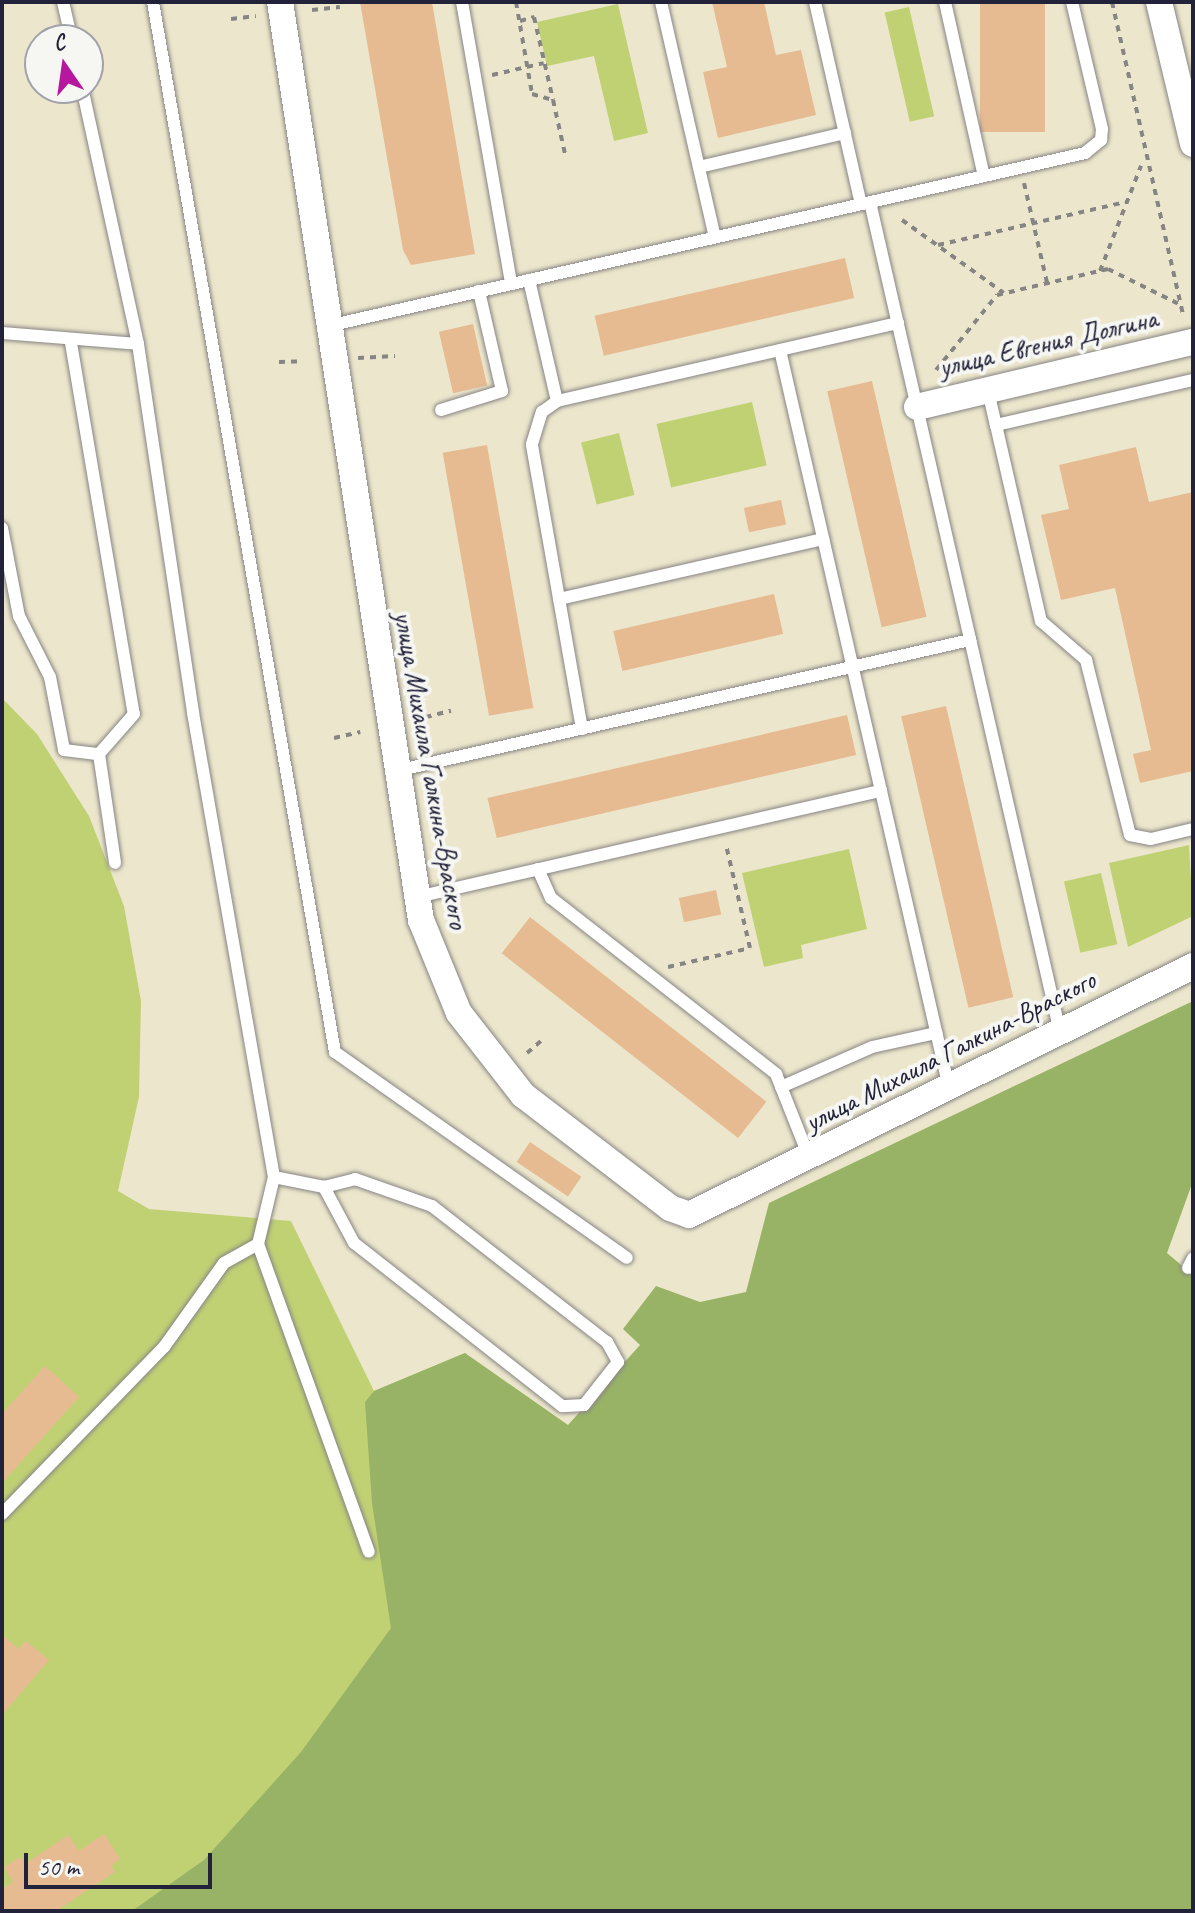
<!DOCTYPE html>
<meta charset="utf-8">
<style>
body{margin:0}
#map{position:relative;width:1195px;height:1913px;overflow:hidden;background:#ece7cc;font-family:Caveat,sans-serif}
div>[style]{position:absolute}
.green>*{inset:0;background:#c0d174;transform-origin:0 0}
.forest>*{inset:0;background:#98b366}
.building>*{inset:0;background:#e6bb92;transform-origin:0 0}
.path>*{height:4px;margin-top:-2px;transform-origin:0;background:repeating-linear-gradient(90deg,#878484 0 6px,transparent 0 12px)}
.roads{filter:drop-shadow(0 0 2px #878484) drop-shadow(0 0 2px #878484)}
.lane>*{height:12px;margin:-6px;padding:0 6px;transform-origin:6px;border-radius:6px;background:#fff}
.street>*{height:26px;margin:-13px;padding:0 13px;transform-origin:13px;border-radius:13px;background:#fff}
span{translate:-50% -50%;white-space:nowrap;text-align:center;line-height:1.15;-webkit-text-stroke:8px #f6f6f2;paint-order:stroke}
.street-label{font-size:28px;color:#22223b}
.frame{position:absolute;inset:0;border:4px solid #22223b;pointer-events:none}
.north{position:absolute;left:24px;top:24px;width:80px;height:80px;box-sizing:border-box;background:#f6f6f2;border:2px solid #a1a1a9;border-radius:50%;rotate:347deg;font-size:22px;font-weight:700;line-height:32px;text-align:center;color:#22223b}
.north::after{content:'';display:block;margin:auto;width:28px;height:36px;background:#b5179e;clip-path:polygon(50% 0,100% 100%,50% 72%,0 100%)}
.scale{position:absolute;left:24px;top:1853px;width:188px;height:36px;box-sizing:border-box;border:4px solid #22223b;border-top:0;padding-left:10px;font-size:24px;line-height:28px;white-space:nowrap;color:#22223b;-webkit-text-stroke:6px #f6f6f2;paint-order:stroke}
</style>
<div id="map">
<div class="green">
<i style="clip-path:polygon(618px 4px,648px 133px,614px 141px,594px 56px,547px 66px,537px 22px)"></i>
<i style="left:909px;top:7px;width:112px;height:25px;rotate:77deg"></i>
<i style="left:752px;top:402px;width:65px;height:98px;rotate:77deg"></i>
<i style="left:619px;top:433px;width:64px;height:39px;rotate:76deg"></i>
<i style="clip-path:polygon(2px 698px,37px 734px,89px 816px,124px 906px,141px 1001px,139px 1097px,118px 1191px,149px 1209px,291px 1221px,374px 1391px,465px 1353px,536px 1432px,540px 1542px,177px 1911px,2px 1911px)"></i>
<i style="clip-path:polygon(1189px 845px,1193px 916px,1128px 947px,1109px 863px)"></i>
<i style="clip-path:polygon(849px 849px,867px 929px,801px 945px,803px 958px,764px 967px,742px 873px)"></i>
<i style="left:1101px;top:873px;width:73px;height:38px;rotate:77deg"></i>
</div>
<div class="forest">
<i style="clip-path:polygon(1193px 1001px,1193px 1181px,1167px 1253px,1193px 1275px,1193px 1911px,132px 1911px,204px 1860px,301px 1752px,391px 1628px,372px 1503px,365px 1402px,374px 1391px,465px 1353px,568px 1425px,640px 1345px,623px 1329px,656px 1286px,700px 1302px,746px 1292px,769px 1203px)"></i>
</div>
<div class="building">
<i style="clip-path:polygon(360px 2px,432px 2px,475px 254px,411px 265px,403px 250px)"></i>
<i style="clip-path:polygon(712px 2px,764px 2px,776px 55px,801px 50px,816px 115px,718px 138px,703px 72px,727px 67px)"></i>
<i style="left:980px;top:2px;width:65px;height:130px"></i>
<i style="left:845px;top:258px;width:41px;height:257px;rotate:77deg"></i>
<i style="left:473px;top:324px;width:63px;height:35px;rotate:77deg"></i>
<i style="left:872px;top:381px;width:242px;height:46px;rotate:77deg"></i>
<i style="left:487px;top:445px;width:267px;height:45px;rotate:80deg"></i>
<i style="clip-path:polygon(1136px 447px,1149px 502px,1193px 492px,1193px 771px,1140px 783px,1133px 754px,1151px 750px,1115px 588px,1061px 600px,1041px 515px,1069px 509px,1059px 465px)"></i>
<i style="left:781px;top:500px;width:25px;height:38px;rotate:78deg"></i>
<i style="left:774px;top:594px;width:41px;height:165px;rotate:77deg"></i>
<i style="left:946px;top:706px;width:299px;height:46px;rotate:77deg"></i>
<i style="left:847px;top:715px;width:41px;height:369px;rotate:77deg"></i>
<i style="left:716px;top:890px;width:25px;height:38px;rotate:78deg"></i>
<i style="left:530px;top:917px;width:300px;height:46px;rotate:38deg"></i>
<i style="left:530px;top:1142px;width:62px;height:24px;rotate:34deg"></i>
<i style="clip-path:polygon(45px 1366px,79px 1397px,2px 1483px,2px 1414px)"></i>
<i style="clip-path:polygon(2px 1635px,19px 1649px,26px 1641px,49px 1660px,2px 1715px)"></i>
<i style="clip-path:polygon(104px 1834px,120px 1859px,111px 1866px,115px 1872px,56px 1911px,2px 1911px,2px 1889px,13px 1882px,4px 1867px,20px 1857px,25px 1864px,68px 1835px,79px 1851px)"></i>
</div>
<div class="path">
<i style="left:516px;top:2px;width:93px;rotate:80.1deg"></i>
<i style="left:532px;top:94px;width:22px;rotate:16deg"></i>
<i style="left:553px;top:100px;width:59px;rotate:77.4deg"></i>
<i style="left:1112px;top:2px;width:320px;rotate:77.2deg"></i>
<i style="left:312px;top:10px;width:28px;rotate:-6deg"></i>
<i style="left:231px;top:19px;width:25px;rotate:-7deg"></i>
<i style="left:520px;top:21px;width:15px;rotate:-16deg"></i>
<i style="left:534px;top:17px;width:85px;rotate:77.1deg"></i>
<i style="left:492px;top:75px;width:53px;rotate:-13deg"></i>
<i style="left:1024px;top:183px;width:103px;rotate:77deg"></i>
<i style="left:902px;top:220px;width:125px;rotate:35.6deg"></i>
<i style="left:938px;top:245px;width:193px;rotate:-12.9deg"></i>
<i style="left:1100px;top:271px;width:113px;rotate:-68.7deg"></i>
<i style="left:358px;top:358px;width:37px;rotate:-3deg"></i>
<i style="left:279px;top:362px;width:24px;rotate:-2deg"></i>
<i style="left:936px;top:370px;width:97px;rotate:-50.9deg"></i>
<i style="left:997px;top:295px;width:114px;rotate:-13.2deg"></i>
<i style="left:1108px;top:269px;width:81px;rotate:26.3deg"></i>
<i style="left:414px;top:720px;width:38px;rotate:-14deg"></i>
<i style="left:334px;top:738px;width:27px;rotate:-13deg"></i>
<i style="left:668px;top:967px;width:84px;rotate:-13deg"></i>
<i style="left:750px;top:948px;width:106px;rotate:-103.1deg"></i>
<i style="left:527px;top:1053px;width:23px;rotate:-41deg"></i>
</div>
<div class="roads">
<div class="lane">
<i style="left:63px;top:2px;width:39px;rotate:77deg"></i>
<i style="left:153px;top:2px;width:1066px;rotate:80.17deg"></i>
<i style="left:335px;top:1052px;width:357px;rotate:35.2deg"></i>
<i style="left:462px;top:2px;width:286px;rotate:80.1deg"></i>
<i style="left:661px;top:2px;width:241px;rotate:77.1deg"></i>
<i style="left:815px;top:2px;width:207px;rotate:77.2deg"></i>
<i style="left:945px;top:2px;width:178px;rotate:77.4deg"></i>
<i style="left:699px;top:167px;width:150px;rotate:-13.1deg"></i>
<i style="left:870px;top:202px;width:851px;rotate:77.11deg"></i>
<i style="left:529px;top:280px;width:124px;rotate:77deg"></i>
<i style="left:328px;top:326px;width:777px;rotate:-12.87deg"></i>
<i style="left:1085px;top:153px;width:21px;rotate:-39deg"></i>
<i style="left:1101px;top:140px;width:11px;rotate:-85deg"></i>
<i style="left:1102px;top:129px;width:130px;rotate:-103.3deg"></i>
<i style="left:2px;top:333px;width:136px;rotate:4.6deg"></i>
<i style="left:138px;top:344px;width:262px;rotate:-102.3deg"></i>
<i style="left:71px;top:343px;width:376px;rotate:80.4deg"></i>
<i style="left:134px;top:714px;width:53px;rotate:131.2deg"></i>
<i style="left:138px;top:344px;width:373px;rotate:81.5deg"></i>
<i style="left:193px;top:713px;width:471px;rotate:80.1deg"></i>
<i style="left:274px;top:1177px;width:51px;rotate:11.3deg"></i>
<i style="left:324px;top:1187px;width:32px;rotate:-14deg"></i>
<i style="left:355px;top:1179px;width:82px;rotate:19.3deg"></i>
<i style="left:432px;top:1206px;width:222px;rotate:37.9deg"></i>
<i style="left:607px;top:1342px;width:23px;rotate:61deg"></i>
<i style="left:618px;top:1362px;width:55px;rotate:128.3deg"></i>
<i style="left:584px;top:1405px;width:22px;rotate:177deg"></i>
<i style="left:562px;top:1406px;width:264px;rotate:-141.9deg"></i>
<i style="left:354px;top:1243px;width:64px;rotate:-118.2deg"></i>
<i style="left:780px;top:350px;width:757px;rotate:77.1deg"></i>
<i style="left:988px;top:391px;width:35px;rotate:77deg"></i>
<i style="left:996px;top:425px;width:202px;rotate:-12.9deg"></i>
<i style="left:441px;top:410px;width:64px;rotate:-17.3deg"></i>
<i style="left:502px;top:391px;width:103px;rotate:-103deg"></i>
<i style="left:996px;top:425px;width:201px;rotate:77.1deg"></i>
<i style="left:1041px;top:621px;width:60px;rotate:40.9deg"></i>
<i style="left:1086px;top:660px;width:180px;rotate:75.9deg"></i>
<i style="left:1130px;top:835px;width:21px;rotate:11deg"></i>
<i style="left:1151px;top:839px;width:43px;rotate:-13.4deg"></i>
<i style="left:2px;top:528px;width:90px;rotate:79.1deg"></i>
<i style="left:19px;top:616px;width:68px;rotate:63.1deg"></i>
<i style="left:50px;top:677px;width:74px;rotate:79.1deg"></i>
<i style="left:64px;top:750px;width:35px;rotate:7deg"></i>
<i style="left:99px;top:754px;width:110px;rotate:81.6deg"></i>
<i style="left:559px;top:599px;width:271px;rotate:-12.8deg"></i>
<i style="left:582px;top:729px;width:289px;rotate:-100deg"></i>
<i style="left:532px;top:444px;width:34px;rotate:-73deg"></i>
<i style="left:542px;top:412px;width:19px;rotate:-36deg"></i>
<i style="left:557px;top:401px;width:350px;rotate:-12.9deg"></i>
<i style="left:396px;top:771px;width:589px;rotate:-12.86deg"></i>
<i style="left:538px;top:869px;width:32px;rotate:66deg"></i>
<i style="left:551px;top:898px;width:286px;rotate:38deg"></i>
<i style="left:776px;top:1074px;width:89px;rotate:68.3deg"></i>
<i style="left:417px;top:897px;width:476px;rotate:-12.9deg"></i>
<i style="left:781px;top:1087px;width:99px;rotate:-23.7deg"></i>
<i style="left:872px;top:1047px;width:66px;rotate:-12.3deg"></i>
<i style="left:274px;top:1177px;width:69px;rotate:103.4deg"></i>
<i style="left:258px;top:1244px;width:327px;rotate:70.2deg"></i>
<i style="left:1188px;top:1268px;width:11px;rotate:-63deg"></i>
<i style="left:2px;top:1514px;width:233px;rotate:-45.9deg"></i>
<i style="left:164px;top:1347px;width:103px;rotate:-54.5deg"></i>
<i style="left:224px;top:1263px;width:39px;rotate:-29deg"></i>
</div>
<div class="street">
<i style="left:280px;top:2px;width:929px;rotate:81.27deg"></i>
<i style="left:421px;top:920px;width:100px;rotate:67.8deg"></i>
<i style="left:459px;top:1013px;width:104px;rotate:52deg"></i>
<i style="left:523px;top:1095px;width:185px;rotate:37.5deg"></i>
<i style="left:670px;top:1208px;width:20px;rotate:20deg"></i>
<i style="left:689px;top:1215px;width:562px;rotate:-26.29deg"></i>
<i style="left:1159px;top:2px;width:146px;rotate:76.5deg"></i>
<i style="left:917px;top:407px;width:284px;rotate:-13.3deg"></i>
</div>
</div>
<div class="street-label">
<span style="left:1048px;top:343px;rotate:-13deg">улица Евгения Долгина</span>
<span style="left:431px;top:770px;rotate:80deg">улица Михаила Галкина-Враского</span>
<span style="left:950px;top:1051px;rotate:-27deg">улица Михаила Галкина-Враского</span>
</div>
<div class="frame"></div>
<div class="north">С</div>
<div class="scale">50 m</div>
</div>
